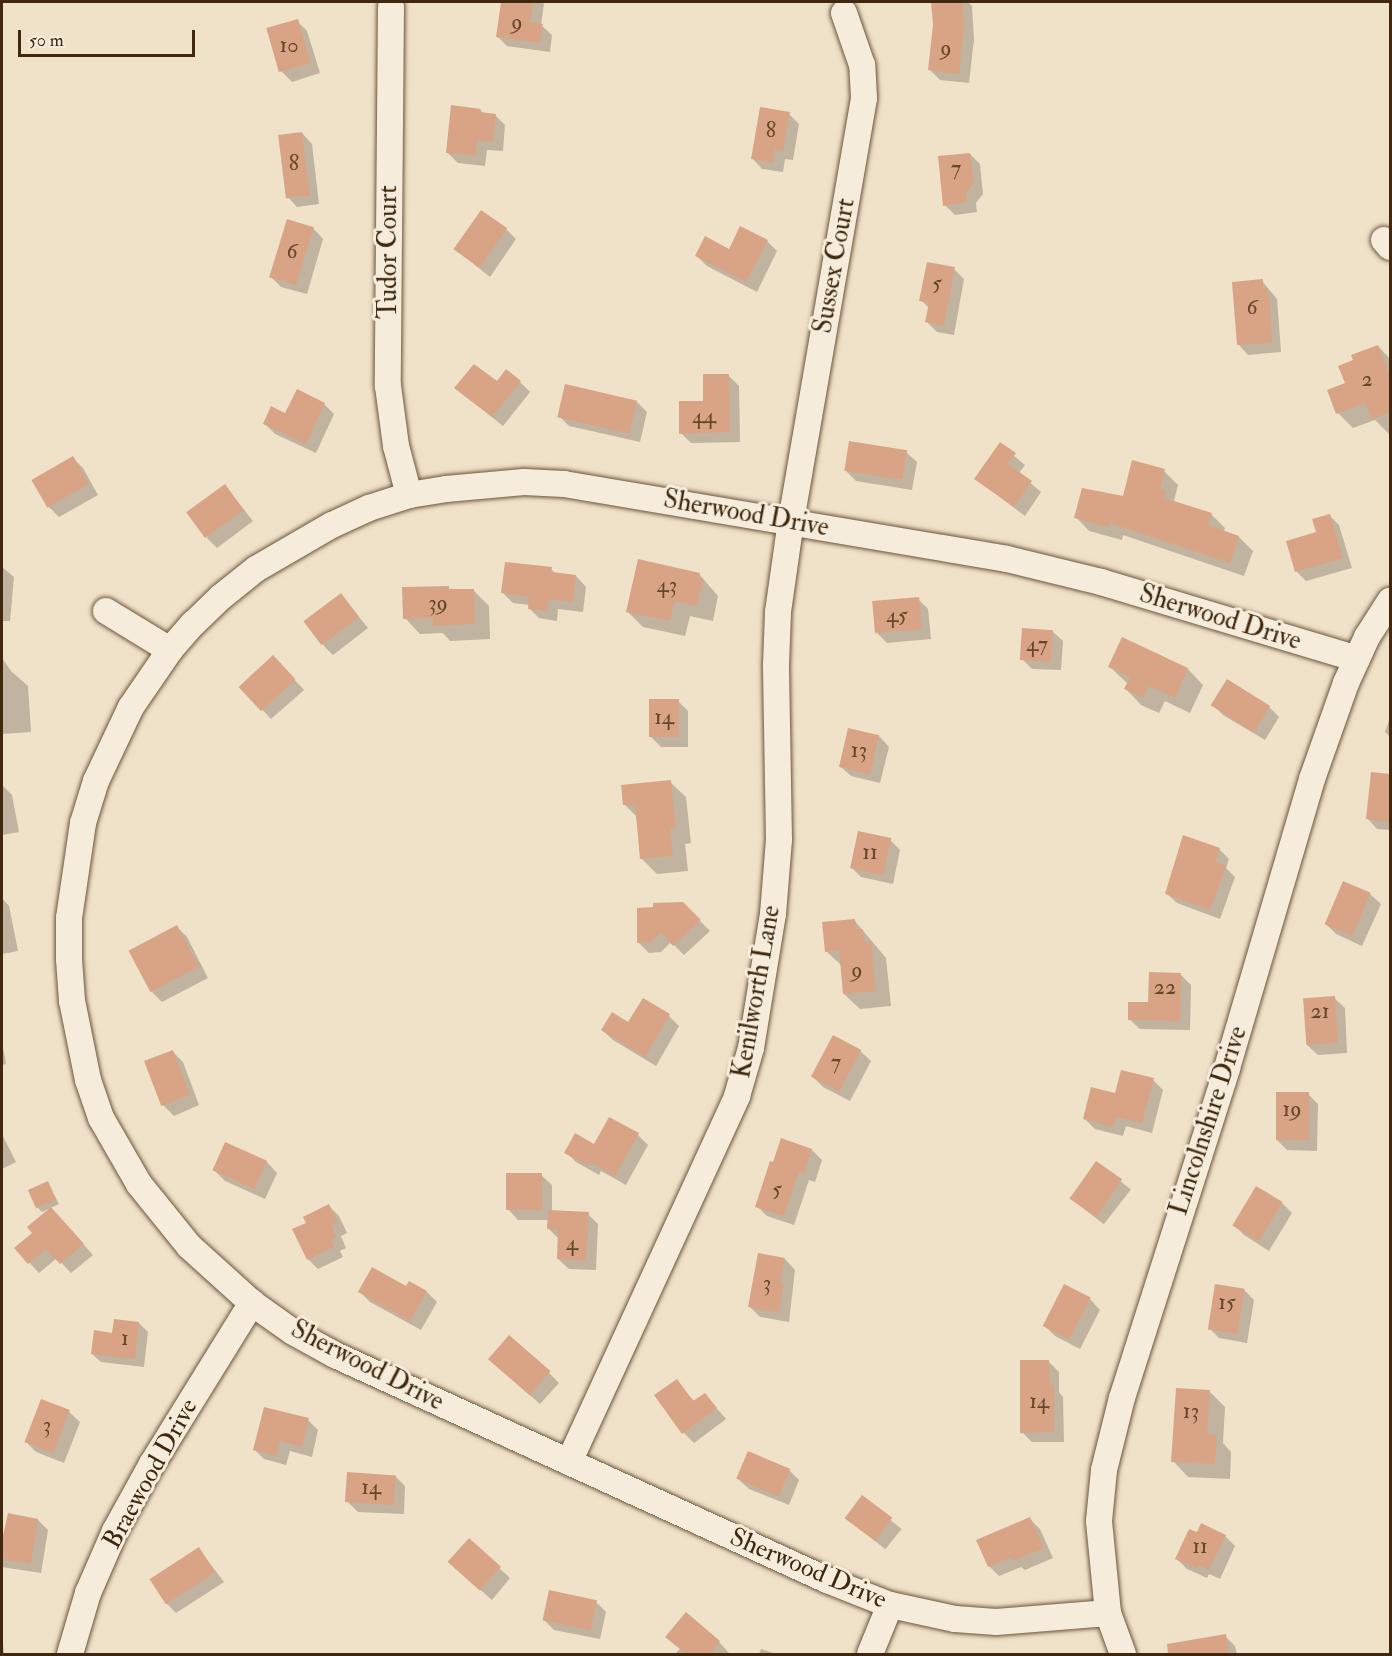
<!DOCTYPE html>
<style>
body{margin:0}
#map{position:relative;width:1392px;height:1656px;overflow:hidden;background:#f0e1c9;font-family:"IM FELL Double Pica",serif}
div>[style]{position:absolute}
.shadow>*{inset:0;background:#0003;transform-origin:0 0}
.building>*{inset:0;background:#d9a485;transform-origin:0 0}
.roads{filter:drop-shadow(0 0 2px #6b563c) drop-shadow(0 0 2px #6b563c)}
.minor>*{height:26px;margin:-13px;padding:0 13px;transform-origin:13px;border-radius:13px;background:#f5ecdc}
span{translate:-50% -50%;white-space:nowrap;text-align:center;line-height:1.15;-webkit-text-stroke:6px #f5ecdc;paint-order:stroke}
.number-label{font-size:22px;color:#66472b}
.number-label span{-webkit-text-stroke-width:0}
.street-label{font-size:26px;color:#3f280d}
.frame{position:absolute;inset:0;border:3px solid #3f280d;pointer-events:none}
.scale{position:absolute;left:18px;top:30px;width:177px;height:27px;box-sizing:border-box;border:3px solid #3f280d;border-top:0;padding-left:8px;font-size:18px;line-height:21px;white-space:nowrap;color:#3f280d;-webkit-text-stroke:4px #f5ecdc;paint-order:stroke}
</style>
<div id="map">
<div class="shadow">
<i style="clip-path:polygon(502px 2px,541px 2px,544px 4px,541px 25px,552px 35px,550px 52px,507px 46px,497px 36px)"></i>
<i style="clip-path:polygon(933px 2px,968px 2px,972px 6px,974px 39px,969px 83px,940px 80px,929px 69px,934px 25px)"></i>
<i style="clip-path:polygon(297px 21px,307px 31px,320px 73px,292px 82px,282px 72px)"></i>
<i style="clip-path:polygon(480px 110px,484px 114px,495px 115px,505px 125px,503px 151px,487px 150px,485px 166px,458px 163px,448px 153px)"></i>
<i style="clip-path:polygon(789px 114px,799px 124px,793px 160px,785px 159px,783px 172px,762px 169px,752px 158px)"></i>
<i style="clip-path:polygon(302px 133px,312px 144px,319px 204px,297px 207px,287px 196px)"></i>
<i style="clip-path:polygon(970px 154px,980px 164px,983px 194px,976px 203px,977px 212px,955px 215px,945px 205px)"></i>
<i style="clip-path:polygon(313px 228px,323px 239px,307px 294px,281px 287px,271px 277px)"></i>
<i style="clip-path:polygon(506px 229px,516px 239px,490px 277px,455px 249px)"></i>
<i style="clip-path:polygon(767px 241px,777px 251px,757px 292px,707px 266px,697px 256px)"></i>
<i style="clip-path:polygon(954px 269px,964px 279px,954px 335px,937px 332px,927px 322px,930px 309px,921px 300px)"></i>
<i style="clip-path:polygon(1262px 281px,1277px 299px,1281px 352px,1248px 355px,1238px 344px)"></i>
<i style="clip-path:polygon(1378px 346px,1390px 359px,1389px 434px,1375px 420px,1353px 428px,1338px 413px,1354px 361px)"></i>
<i style="clip-path:polygon(728px 375px,739px 386px,740px 442px,691px 443px,681px 433px)"></i>
<i style="clip-path:polygon(520px 382px,530px 392px,503px 426px,456px 388px)"></i>
<i style="clip-path:polygon(637px 402px,647px 412px,640px 442px,569px 426px,559px 416px)"></i>
<i style="clip-path:polygon(324px 404px,334px 414px,316px 453px,275px 434px,265px 424px)"></i>
<i style="clip-path:polygon(1000px 444px,1025px 465px,1019px 473px,1041px 492px,1025px 516px,976px 479px)"></i>
<i style="clip-path:polygon(906px 452px,917px 462px,912px 490px,856px 481px,846px 471px)"></i>
<i style="clip-path:polygon(73px 458px,83px 468px,98px 495px,59px 517px,49px 507px)"></i>
<i style="clip-path:polygon(1164px 471px,1178px 485px,1174px 501px,1211px 514px,1225px 528px,1224px 532px,1239px 537px,1253px 551px,1244px 576px,1123px 535px,1122px 540px,1089px 531px,1076px 517px,1124px 498px)"></i>
<i style="clip-path:polygon(225px 486px,253px 521px,217px 548px,207px 538px)"></i>
<i style="clip-path:polygon(1329px 515px,1339px 525px,1352px 568px,1306px 581px,1296px 571px)"></i>
<i style="clip-path:polygon(2px 567px,14px 577px,10px 621px,2px 621px)"></i>
<i style="clip-path:polygon(551px 569px,556px 574px,576px 576px,586px 587px,583px 612px,558px 609px,557px 621px,539px 618px,529px 608px,529px 605px,513px 603px,503px 593px)"></i>
<i style="clip-path:polygon(699px 574px,718px 596px,713px 621px,690px 616px,685px 636px,643px 627px,627px 611px)"></i>
<i style="clip-path:polygon(448px 587px,451px 591px,473px 590px,489px 606px,490px 639px,450px 641px,443px 633px,420px 634px,405px 618px)"></i>
<i style="clip-path:polygon(341px 595px,368px 628px,333px 655px,323px 645px)"></i>
<i style="clip-path:polygon(918px 599px,928px 609px,931px 639px,887px 643px,877px 633px)"></i>
<i style="clip-path:polygon(1052px 631px,1063px 641px,1061px 670px,1032px 669px,1022px 659px)"></i>
<i style="clip-path:polygon(1123px 639px,1188px 669px,1203px 685px,1190px 713px,1165px 701px,1159px 713px,1141px 705px,1126px 689px,1128px 684px,1110px 667px)"></i>
<i style="clip-path:polygon(2px 658px,11px 671px,28px 686px,31px 732px,2px 734px)"></i>
<i style="clip-path:polygon(283px 667px,304px 690px,271px 719px,241px 687px)"></i>
<i style="clip-path:polygon(678px 701px,688px 711px,688px 747px,661px 747px,651px 737px)"></i>
<i style="clip-path:polygon(1213px 705px,1269px 707px,1279px 717px,1265px 740px,1223px 715px)"></i>
<i style="clip-path:polygon(1390px 718px,1390px 737px,1385px 732px)"></i>
<i style="clip-path:polygon(879px 736px,889px 747px,880px 783px,851px 776px,840px 766px)"></i>
<i style="clip-path:polygon(1372px 774px,1390px 776px,1390px 830px,1377px 829px,1367px 818px)"></i>
<i style="clip-path:polygon(670px 782px,686px 797px,691px 843px,685px 844px,688px 871px,657px 874px,642px 859px,638px 818px,624px 804px)"></i>
<i style="clip-path:polygon(2px 785px,12px 795px,19px 832px,2px 835px)"></i>
<i style="clip-path:polygon(890px 840px,900px 850px,893px 884px,861px 877px,851px 867px)"></i>
<i style="clip-path:polygon(1219px 849px,1229px 859px,1226px 868px,1235px 877px,1220px 919px,1177px 903px,1166px 893px)"></i>
<i style="clip-path:polygon(1370px 894px,1381px 904px,1362px 946px,1336px 934px,1326px 924px)"></i>
<i style="clip-path:polygon(2px 898px,9px 906px,18px 951px,2px 954px)"></i>
<i style="clip-path:polygon(683px 904px,710px 931px,684px 955px,671px 942px,661px 952px,649px 953px,639px 943px)"></i>
<i style="clip-path:polygon(854px 920px,886px 958px,891px 1006px,860px 1009px,844px 994px,842px 966px,826px 951px)"></i>
<i style="clip-path:polygon(177px 927px,187px 937px,208px 978px,162px 1002px,152px 992px)"></i>
<i style="clip-path:polygon(1181px 975px,1191px 985px,1190px 1030px,1140px 1029px,1129px 1019px)"></i>
<i style="clip-path:polygon(1334px 998px,1345px 1008px,1347px 1053px,1318px 1055px,1307px 1045px)"></i>
<i style="clip-path:polygon(643px 1000px,669px 1016px,679px 1026px,656px 1066px,613px 1040px,602px 1030px,629px 1024px)"></i>
<i style="clip-path:polygon(2px 1042px,6px 1064px,2px 1065px)"></i>
<i style="clip-path:polygon(860px 1051px,871px 1061px,850px 1101px,823px 1087px,813px 1077px)"></i>
<i style="clip-path:polygon(173px 1052px,183px 1062px,199px 1105px,174px 1116px,163px 1105px)"></i>
<i style="clip-path:polygon(1153px 1080px,1163px 1090px,1152px 1133px,1126px 1126px,1123px 1136px,1095px 1129px,1085px 1119px,1116px 1095px)"></i>
<i style="clip-path:polygon(1308px 1094px,1318px 1104px,1317px 1151px,1287px 1150px,1277px 1140px)"></i>
<i style="clip-path:polygon(2px 1134px,16px 1162px,2px 1169px)"></i>
<i style="clip-path:polygon(638px 1135px,648px 1145px,626px 1185px,601px 1171px,599px 1175px,576px 1162px,566px 1152px)"></i>
<i style="clip-path:polygon(226px 1144px,267px 1162px,277px 1173px,265px 1199px,225px 1181px,214px 1170px)"></i>
<i style="clip-path:polygon(812px 1150px,822px 1160px,815px 1182px,809px 1180px,794px 1225px,767px 1216px,757px 1206px)"></i>
<i style="left:1097px;top:1163px;width:43px;height:44px;rotate:38deg"></i>
<i style="clip-path:polygon(541px 1175px,552px 1185px,552px 1212px,588px 1214px,598px 1224px,596px 1270px,569px 1269px,558px 1259px,559px 1239px,548px 1228px,549px 1220px,518px 1220px,508px 1209px)"></i>
<i style="clip-path:polygon(47px 1182px,59px 1204px,42px 1212px,37px 1207px)"></i>
<i style="clip-path:polygon(1282px 1203px,1292px 1213px,1269px 1251px,1244px 1235px,1234px 1225px)"></i>
<i style="clip-path:polygon(329px 1206px,339px 1216px,347px 1233px,341px 1236px,346px 1248px,340px 1251px,343px 1257px,318px 1269px,308px 1259px,308px 1224px)"></i>
<i style="clip-path:polygon(61px 1219px,93px 1255px,71px 1273px,57px 1258px,39px 1273px,16px 1248px)"></i>
<i style="clip-path:polygon(785px 1259px,795px 1270px,789px 1322px,760px 1317px,750px 1307px)"></i>
<i style="clip-path:polygon(409px 1283px,427px 1292px,437px 1302px,421px 1330px,370px 1302px,360px 1292px,406px 1288px)"></i>
<i style="clip-path:polygon(1244px 1290px,1254px 1300px,1247px 1343px,1219px 1338px,1209px 1328px)"></i>
<i style="clip-path:polygon(1090px 1299px,1100px 1310px,1080px 1349px,1055px 1336px,1045px 1326px)"></i>
<i style="clip-path:polygon(139px 1323px,148px 1332px,144px 1367px,101px 1362px,92px 1354px,113px 1335px)"></i>
<i style="clip-path:polygon(1049px 1362px,1059px 1372px,1059px 1392px,1063px 1397px,1064px 1442px,1032px 1442px,1022px 1432px)"></i>
<i style="clip-path:polygon(500px 1369px,549px 1373px,559px 1383px,540px 1404px)"></i>
<i style="clip-path:polygon(676px 1381px,695px 1402px,705px 1395px,726px 1419px,694px 1443px,684px 1433px)"></i>
<i style="clip-path:polygon(1210px 1392px,1225px 1407px,1223px 1443px,1231px 1452px,1230px 1479px,1188px 1477px,1173px 1461px)"></i>
<i style="clip-path:polygon(69px 1412px,80px 1422px,64px 1463px,36px 1452px,26px 1442px)"></i>
<i style="clip-path:polygon(308px 1420px,318px 1430px,312px 1457px,290px 1451px,286px 1465px,264px 1459px,254px 1449px)"></i>
<i style="clip-path:polygon(789px 1470px,799px 1480px,789px 1505px,749px 1489px,738px 1479px)"></i>
<i style="clip-path:polygon(395px 1476px,405px 1486px,404px 1514px,358px 1512px,348px 1502px)"></i>
<i style="left:862px;top:1497px;width:51px;height:26px;rotate:39deg"></i>
<i style="clip-path:polygon(1030px 1519px,1040px 1529px,1053px 1558px,1025px 1570px,1021px 1567px,999px 1576px,989px 1566px)"></i>
<i style="clip-path:polygon(38px 1520px,48px 1530px,41px 1573px,2px 1567px,2px 1542px)"></i>
<i style="clip-path:polygon(1198px 1534px,1225px 1536px,1235px 1546px,1220px 1579px,1209px 1574px,1207px 1578px,1187px 1569px,1177px 1559px)"></i>
<i style="clip-path:polygon(469px 1540px,510px 1578px,492px 1600px,460px 1572px)"></i>
<i style="clip-path:polygon(199px 1549px,224px 1582px,176px 1613px,166px 1603px)"></i>
<i style="clip-path:polygon(596px 1602px,606px 1612px,600px 1639px,554px 1630px,544px 1620px)"></i>
<i style="clip-path:polygon(686px 1614px,719px 1642px,729px 1653px,728px 1654px,675px 1654px,680px 1649px)"></i>
<i style="clip-path:polygon(2px 1630px,2px 1631px,4px 1654px,2px 1654px)"></i>
<i style="clip-path:polygon(1225px 1636px,1235px 1646px,1237px 1654px,1201px 1654px,1199px 1640px)"></i>
<i style="clip-path:polygon(761px 1649px,776px 1654px,759px 1654px)"></i>
</div>
<div class="building">
<i style="clip-path:polygon(501px 2px,533px 2px,530px 22px,543px 24px,540px 43px,496px 37px)"></i>
<i style="clip-path:polygon(931px 2px,963px 2px,964px 27px,959px 74px,928px 70px,933px 25px)"></i>
<i style="left:298px;top:19px;width:46px;height:33px;rotate:74deg"></i>
<i style="clip-path:polygon(451px 105px,481px 109px,480px 112px,496px 114px,493px 142px,477px 140px,476px 156px,446px 153px)"></i>
<i style="clip-path:polygon(760px 107px,790px 112px,783px 151px,775px 149px,773px 163px,751px 159px)"></i>
<i style="left:302px;top:132px;width:64px;height:24px;rotate:83deg"></i>
<i style="clip-path:polygon(970px 153px,974px 183px,966px 193px,967px 202px,943px 206px,938px 156px)"></i>
<i style="left:481px;top:210px;width:32px;height:48px;rotate:35deg"></i>
<i style="left:287px;top:219px;width:28px;height:61px;rotate:17deg"></i>
<i style="clip-path:polygon(740px 226px,768px 240px,746px 282px,695px 256px,705px 236px,729px 249px)"></i>
<i style="clip-path:polygon(927px 262px,955px 267px,944px 326px,925px 322px,929px 303px,919px 301px)"></i>
<i style="clip-path:polygon(1263px 279px,1263px 288px,1267px 288px,1270px 301px,1272px 343px,1237px 345px,1232px 282px)"></i>
<i style="clip-path:polygon(1378px 345px,1390px 377px,1390px 412px,1372px 419px,1365px 403px,1336px 414px,1327px 390px,1345px 383px,1338px 366px,1353px 360px,1351px 355px)"></i>
<i style="clip-path:polygon(474px 364px,497px 381px,506px 369px,521px 381px,492px 417px,454px 388px)"></i>
<i style="clip-path:polygon(703px 374px,729px 374px,730px 432px,679px 434px,679px 401px,703px 401px)"></i>
<i style="left:565px;top:384px;width:74px;height:34px;rotate:13deg"></i>
<i style="clip-path:polygon(297px 389px,325px 403px,306px 444px,263px 424px,271px 406px,285px 413px)"></i>
<i style="left:849px;top:441px;width:59px;height:30px;rotate:9deg"></i>
<i style="clip-path:polygon(1000px 442px,1016px 453px,1008px 464px,1032px 481px,1014px 507px,974px 479px)"></i>
<i style="left:73px;top:456px;width:32px;height:48px;rotate:60deg"></i>
<i style="clip-path:polygon(1132px 460px,1165px 469px,1160px 489px,1166px 491px,1164px 498px,1212px 513px,1208px 525px,1239px 536px,1230px 563px,1110px 523px,1108px 527px,1074px 518px,1082px 488px,1123px 496px)"></i>
<i style="left:225px;top:484px;width:32px;height:48px;rotate:54deg"></i>
<i style="clip-path:polygon(1330px 514px,1343px 558px,1295px 572px,1286px 541px,1316px 532px,1312px 519px)"></i>
<i style="clip-path:polygon(638px 559px,700px 573px,699px 578px,703px 579px,697px 606px,675px 601px,670px 621px,626px 612px)"></i>
<i style="clip-path:polygon(505px 562px,552px 567px,551px 572px,576px 575px,573px 602px,549px 599px,547px 611px,528px 609px,529px 597px,501px 593px)"></i>
<i style="clip-path:polygon(449px 586px,449px 589px,474px 589px,475px 624px,433px 626px,433px 618px,403px 619px,402px 587px)"></i>
<i style="left:341px;top:593px;width:30px;height:47px;rotate:53deg"></i>
<i style="left:919px;top:597px;width:32px;height:47px;rotate:85deg"></i>
<i style="left:1022px;top:628px;width:31px;height:32px;rotate:4deg"></i>
<i style="clip-path:polygon(1122px 637px,1188px 668px,1175px 698px,1149px 686px,1143px 698px,1124px 689px,1130px 677px,1108px 667px)"></i>
<i style="left:273px;top:655px;width:33px;height:47px;rotate:47deg"></i>
<i style="left:1227px;top:679px;width:51px;height:31px;rotate:32deg"></i>
<i style="left:649px;top:699px;width:30px;height:38px"></i>
<i style="left:848px;top:728px;width:32px;height:40px;rotate:13deg"></i>
<i style="clip-path:polygon(1371px 772px,1390px 774px,1390px 822px,1366px 819px)"></i>
<i style="clip-path:polygon(671px 780px,676px 828px,670px 829px,673px 856px,640px 859px,635px 804px,623px 805px,621px 785px)"></i>
<i style="left:858px;top:831px;width:34px;height:38px;rotate:12deg"></i>
<i style="clip-path:polygon(1183px 835px,1220px 848px,1215px 862px,1226px 866px,1210px 910px,1165px 894px)"></i>
<i style="left:1343px;top:881px;width:30px;height:47px;rotate:23deg"></i>
<i style="clip-path:polygon(683px 902px,701px 920px,673px 946px,661px 932px,650px 943px,637px 943px,637px 908px,653px 907px,653px 903px)"></i>
<i style="clip-path:polygon(855px 919px,856px 929px,863px 929px,864px 942px,871px 941px,876px 991px,843px 994px,839px 950px,825px 952px,822px 922px)"></i>
<i style="left:177px;top:925px;width:47px;height:55px;rotate:62deg"></i>
<i style="clip-path:polygon(1149px 972px,1181px 973px,1180px 1021px,1128px 1020px,1128px 1002px,1148px 1002px)"></i>
<i style="left:1335px;top:996px;width:47px;height:32px;rotate:86deg"></i>
<i style="clip-path:polygon(643px 998px,670px 1014px,645px 1057px,601px 1030px,612px 1012px,628px 1022px)"></i>
<i style="left:833px;top:1035px;width:32px;height:47px;rotate:28deg"></i>
<i style="left:173px;top:1050px;width:48px;height:31px;rotate:69deg"></i>
<i style="clip-path:polygon(1121px 1070px,1154px 1078px,1142px 1123px,1116px 1117px,1113px 1127px,1083px 1119px,1091px 1087px,1115px 1093px)"></i>
<i style="left:1276px;top:1092px;width:33px;height:48px"></i>
<i style="clip-path:polygon(609px 1117px,639px 1133px,615px 1176px,590px 1162px,588px 1166px,564px 1153px,575px 1133px,594px 1144px)"></i>
<i style="clip-path:polygon(781px 1138px,812px 1149px,804px 1173px,799px 1171px,784px 1216px,755px 1207px,770px 1161px,773px 1162px)"></i>
<i style="left:225px;top:1142px;width:46px;height:31px;rotate:24deg"></i>
<i style="left:1096px;top:1161px;width:32px;height:46px;rotate:35deg"></i>
<i style="left:506px;top:1173px;width:36px;height:37px"></i>
<i style="left:48px;top:1181px;width:20px;height:22px;rotate:66deg"></i>
<i style="left:1256px;top:1186px;width:31px;height:46px;rotate:31deg"></i>
<i style="clip-path:polygon(329px 1204px,338px 1223px,331px 1225px,337px 1237px,331px 1240px,334px 1247px,307px 1260px,292px 1229px,306px 1223px,303px 1217px)"></i>
<i style="clip-path:polygon(51px 1207px,84px 1244px,60px 1264px,46px 1249px,28px 1264px,14px 1248px,32px 1233px,27px 1227px)"></i>
<i style="clip-path:polygon(548px 1210px,589px 1212px,586px 1261px,557px 1259px,558px 1229px,547px 1229px)"></i>
<i style="clip-path:polygon(758px 1253px,785px 1258px,780px 1284px,784px 1284px,779px 1313px,748px 1307px)"></i>
<i style="clip-path:polygon(372px 1267px,406px 1286px,409px 1281px,427px 1291px,410px 1321px,358px 1292px)"></i>
<i style="left:1064px;top:1284px;width:30px;height:47px;rotate:27deg"></i>
<i style="left:1215px;top:1284px;width:30px;height:46px;rotate:9deg"></i>
<i style="clip-path:polygon(114px 1319px,139px 1322px,135px 1359px,91px 1354px,94px 1330px,112px 1333px)"></i>
<i style="left:509px;top:1335px;width:55px;height:32px;rotate:41deg"></i>
<i style="clip-path:polygon(1020px 1360px,1049px 1360px,1050px 1385px,1054px 1385px,1054px 1432px,1020px 1433px)"></i>
<i style="clip-path:polygon(677px 1379px,693px 1401px,705px 1393px,717px 1408px,682px 1434px,654px 1395px)"></i>
<i style="clip-path:polygon(1176px 1388px,1210px 1390px,1207px 1434px,1217px 1435px,1215px 1464px,1171px 1462px)"></i>
<i style="left:41px;top:1399px;width:31px;height:46px;rotate:21deg"></i>
<i style="clip-path:polygon(264px 1407px,309px 1418px,302px 1447px,280px 1441px,276px 1456px,253px 1450px)"></i>
<i style="left:748px;top:1451px;width:46px;height:30px;rotate:23deg"></i>
<i style="left:347px;top:1472px;width:49px;height:30px;rotate:4deg"></i>
<i style="left:862px;top:1495px;width:38px;height:29px;rotate:37deg"></i>
<i style="clip-path:polygon(8px 1513px,38px 1519px,31px 1564px,2px 1559px,2px 1540px)"></i>
<i style="clip-path:polygon(1030px 1517px,1044px 1548px,1013px 1561px,1012px 1557px,988px 1567px,976px 1540px)"></i>
<i style="clip-path:polygon(1201px 1523px,1226px 1535px,1209px 1570px,1199px 1565px,1197px 1569px,1175px 1559px,1189px 1529px,1197px 1532px)"></i>
<i style="left:469px;top:1538px;width:43px;height:32px;rotate:42deg"></i>
<i style="left:199px;top:1547px;width:30px;height:59px;rotate:57deg"></i>
<i style="left:549px;top:1590px;width:49px;height:31px;rotate:12deg"></i>
<i style="clip-path:polygon(686px 1612px,720px 1641px,710px 1654px,686px 1654px,665px 1637px)"></i>
<i style="clip-path:polygon(1226px 1634px,1229px 1654px,1168px 1654px,1167px 1644px)"></i>
</div>
<div class="roads">
<div class="minor">
<i style="left:391px;top:7px;width:379px;rotate:90.5deg"></i>
<i style="left:388px;top:386px;width:61px;rotate:82.4deg"></i>
<i style="left:396px;top:446px;width:51px;rotate:75.1deg"></i>
<i style="left:1384px;top:240px;width:9px;rotate:49deg"></i>
<i style="left:106px;top:611px;width:75px;rotate:31.4deg"></i>
<i style="left:569px;top:1462px;width:403px;rotate:-65.3deg"></i>
<i style="left:737px;top:1096px;width:50px;rotate:-73.7deg"></i>
<i style="left:751px;top:1048px;width:136px;rotate:-80.7deg"></i>
<i style="left:773px;top:914px;width:74px;rotate:-85.4deg"></i>
<i style="left:779px;top:840px;width:175px;rotate:-91deg"></i>
<i style="left:776px;top:665px;width:53px;rotate:-87.8deg"></i>
<i style="left:778px;top:612px;width:92px;rotate:-81.9deg"></i>
<i style="left:791px;top:521px;width:429px;rotate:-80.2deg"></i>
<i style="left:864px;top:98px;width:33px;rotate:-93deg"></i>
<i style="left:862px;top:65px;width:55px;rotate:-109.1deg"></i>
<i style="left:1108px;top:1613px;width:112px;rotate:175.4deg"></i>
<i style="left:996px;top:1622px;width:41px;rotate:-175.8deg"></i>
<i style="left:955px;top:1619px;width:66px;rotate:-167.8deg"></i>
<i style="left:890px;top:1605px;width:68px;rotate:-158.4deg"></i>
<i style="left:827px;top:1580px;width:541px;rotate:-155.42deg"></i>
<i style="left:335px;top:1355px;width:48px;rotate:-151.3deg"></i>
<i style="left:293px;top:1332px;width:50px;rotate:-144.7deg"></i>
<i style="left:252px;top:1303px;width:85px;rotate:-137.9deg"></i>
<i style="left:189px;top:1246px;width:80px;rotate:-128.9deg"></i>
<i style="left:139px;top:1184px;width:76px;rotate:-119.9deg"></i>
<i style="left:101px;top:1118px;width:40px;rotate:-108.9deg"></i>
<i style="left:88px;top:1080px;width:81px;rotate:-101.4deg"></i>
<i style="left:72px;top:1001px;width:42px;rotate:-94.1deg"></i>
<i style="left:69px;top:959px;width:41px;rotate:-90deg"></i>
<i style="left:69px;top:918px;width:96px;rotate:-81.6deg"></i>
<i style="left:83px;top:823px;width:44px;rotate:-72.8deg"></i>
<i style="left:96px;top:781px;width:82px;rotate:-64.7deg"></i>
<i style="left:131px;top:707px;width:69px;rotate:-55.6deg"></i>
<i style="left:170px;top:650px;width:35px;rotate:-49deg"></i>
<i style="left:193px;top:624px;width:39px;rotate:-44deg"></i>
<i style="left:221px;top:597px;width:45px;rotate:-38.7deg"></i>
<i style="left:256px;top:569px;width:88px;rotate:-30.1deg"></i>
<i style="left:332px;top:525px;width:41px;rotate:-24.7deg"></i>
<i style="left:369px;top:508px;width:42px;rotate:-18deg"></i>
<i style="left:409px;top:495px;width:37px;rotate:-9deg"></i>
<i style="left:446px;top:489px;width:78px;rotate:-5.1deg"></i>
<i style="left:524px;top:482px;width:40px;rotate:2.9deg"></i>
<i style="left:564px;top:484px;width:449px;rotate:9.6deg"></i>
<i style="left:1007px;top:559px;width:97px;rotate:13.7deg"></i>
<i style="left:1101px;top:582px;width:267px;rotate:16.7deg"></i>
<i style="left:70px;top:1654px;width:64px;rotate:-73.6deg"></i>
<i style="left:88px;top:1593px;width:68px;rotate:-66.5deg"></i>
<i style="left:115px;top:1531px;width:77px;rotate:-61.1deg"></i>
<i style="left:152px;top:1464px;width:190px;rotate:-58.2deg"></i>
<i style="left:870px;top:1654px;width:53px;rotate:-67.8deg"></i>
<i style="left:1123px;top:1654px;width:44px;rotate:-110.1deg"></i>
<i style="left:1108px;top:1613px;width:92px;rotate:-95.6deg"></i>
<i style="left:1099px;top:1521px;width:51px;rotate:-84.4deg"></i>
<i style="left:1104px;top:1470px;width:74px;rotate:-76deg"></i>
<i style="left:1122px;top:1398px;width:346px;rotate:-72.3deg"></i>
<i style="left:1227px;top:1068px;width:301px;rotate:-73.6deg"></i>
<i style="left:1312px;top:779px;width:102px;rotate:-70.5deg"></i>
<i style="left:1346px;top:683px;width:51px;rotate:-65.5deg"></i>
<i style="left:1367px;top:637px;width:43px;rotate:-57.4deg"></i>
</div>
</div>
<div class="number-label">
<span style="left:517px;top:23px">9</span>
<span style="left:289px;top:46px">10</span>
<span style="left:946px;top:49px">9</span>
<span style="left:771px;top:131px">8</span>
<span style="left:294px;top:164px">8</span>
<span style="left:956px;top:169px">7</span>
<span style="left:292px;top:252px">6</span>
<span style="left:937px;top:284px">5</span>
<span style="left:1252px;top:308px">6</span>
<span style="left:1367px;top:380px">2</span>
<span style="left:704px;top:417px">44</span>
<span style="left:667px;top:586px">43</span>
<span style="left:438px;top:604px">39</span>
<span style="left:897px;top:616px">45</span>
<span style="left:1037px;top:645px">47</span>
<span style="left:664px;top:718px">14</span>
<span style="left:859px;top:751px">13</span>
<span style="left:870px;top:853px">11</span>
<span style="left:857px;top:971px">9</span>
<span style="left:1165px;top:988px">22</span>
<span style="left:1320px;top:1012px">21</span>
<span style="left:836px;top:1063px">7</span>
<span style="left:1292px;top:1110px">19</span>
<span style="left:777px;top:1190px">5</span>
<span style="left:572px;top:1244px">4</span>
<span style="left:767px;top:1284px">3</span>
<span style="left:1227px;top:1303px">15</span>
<span style="left:125px;top:1339px">1</span>
<span style="left:1039px;top:1402px">14</span>
<span style="left:1191px;top:1412px">13</span>
<span style="left:47px;top:1426px">3</span>
<span style="left:371px;top:1488px">14</span>
<span style="left:1200px;top:1547px">11</span>
</div>
<div class="street-label">
<span style="left:389px;top:252px;rotate:-90deg">Tudor Court</span>
<span style="left:835px;top:266px;rotate:-80deg">Sussex Court</span>
<span style="left:746px;top:514px;rotate:10deg">Sherwood Drive</span>
<span style="left:1220px;top:618px;rotate:17deg">Sherwood Drive</span>
<span style="left:757px;top:992px;rotate:-80deg">Kenilworth Lane</span>
<span style="left:1209px;top:1121px;rotate:-72deg">Lincolnshire Drive</span>
<span style="left:367px;top:1366px;rotate:27deg">Sherwood Drive</span>
<span style="left:151px;top:1474px;rotate:-61deg">Braewood Drive</span>
<span style="left:808px;top:1569px;rotate:23deg">Sherwood Drive</span>
</div>
<div class="frame"></div>
<div class="scale">50 m</div>
</div>
